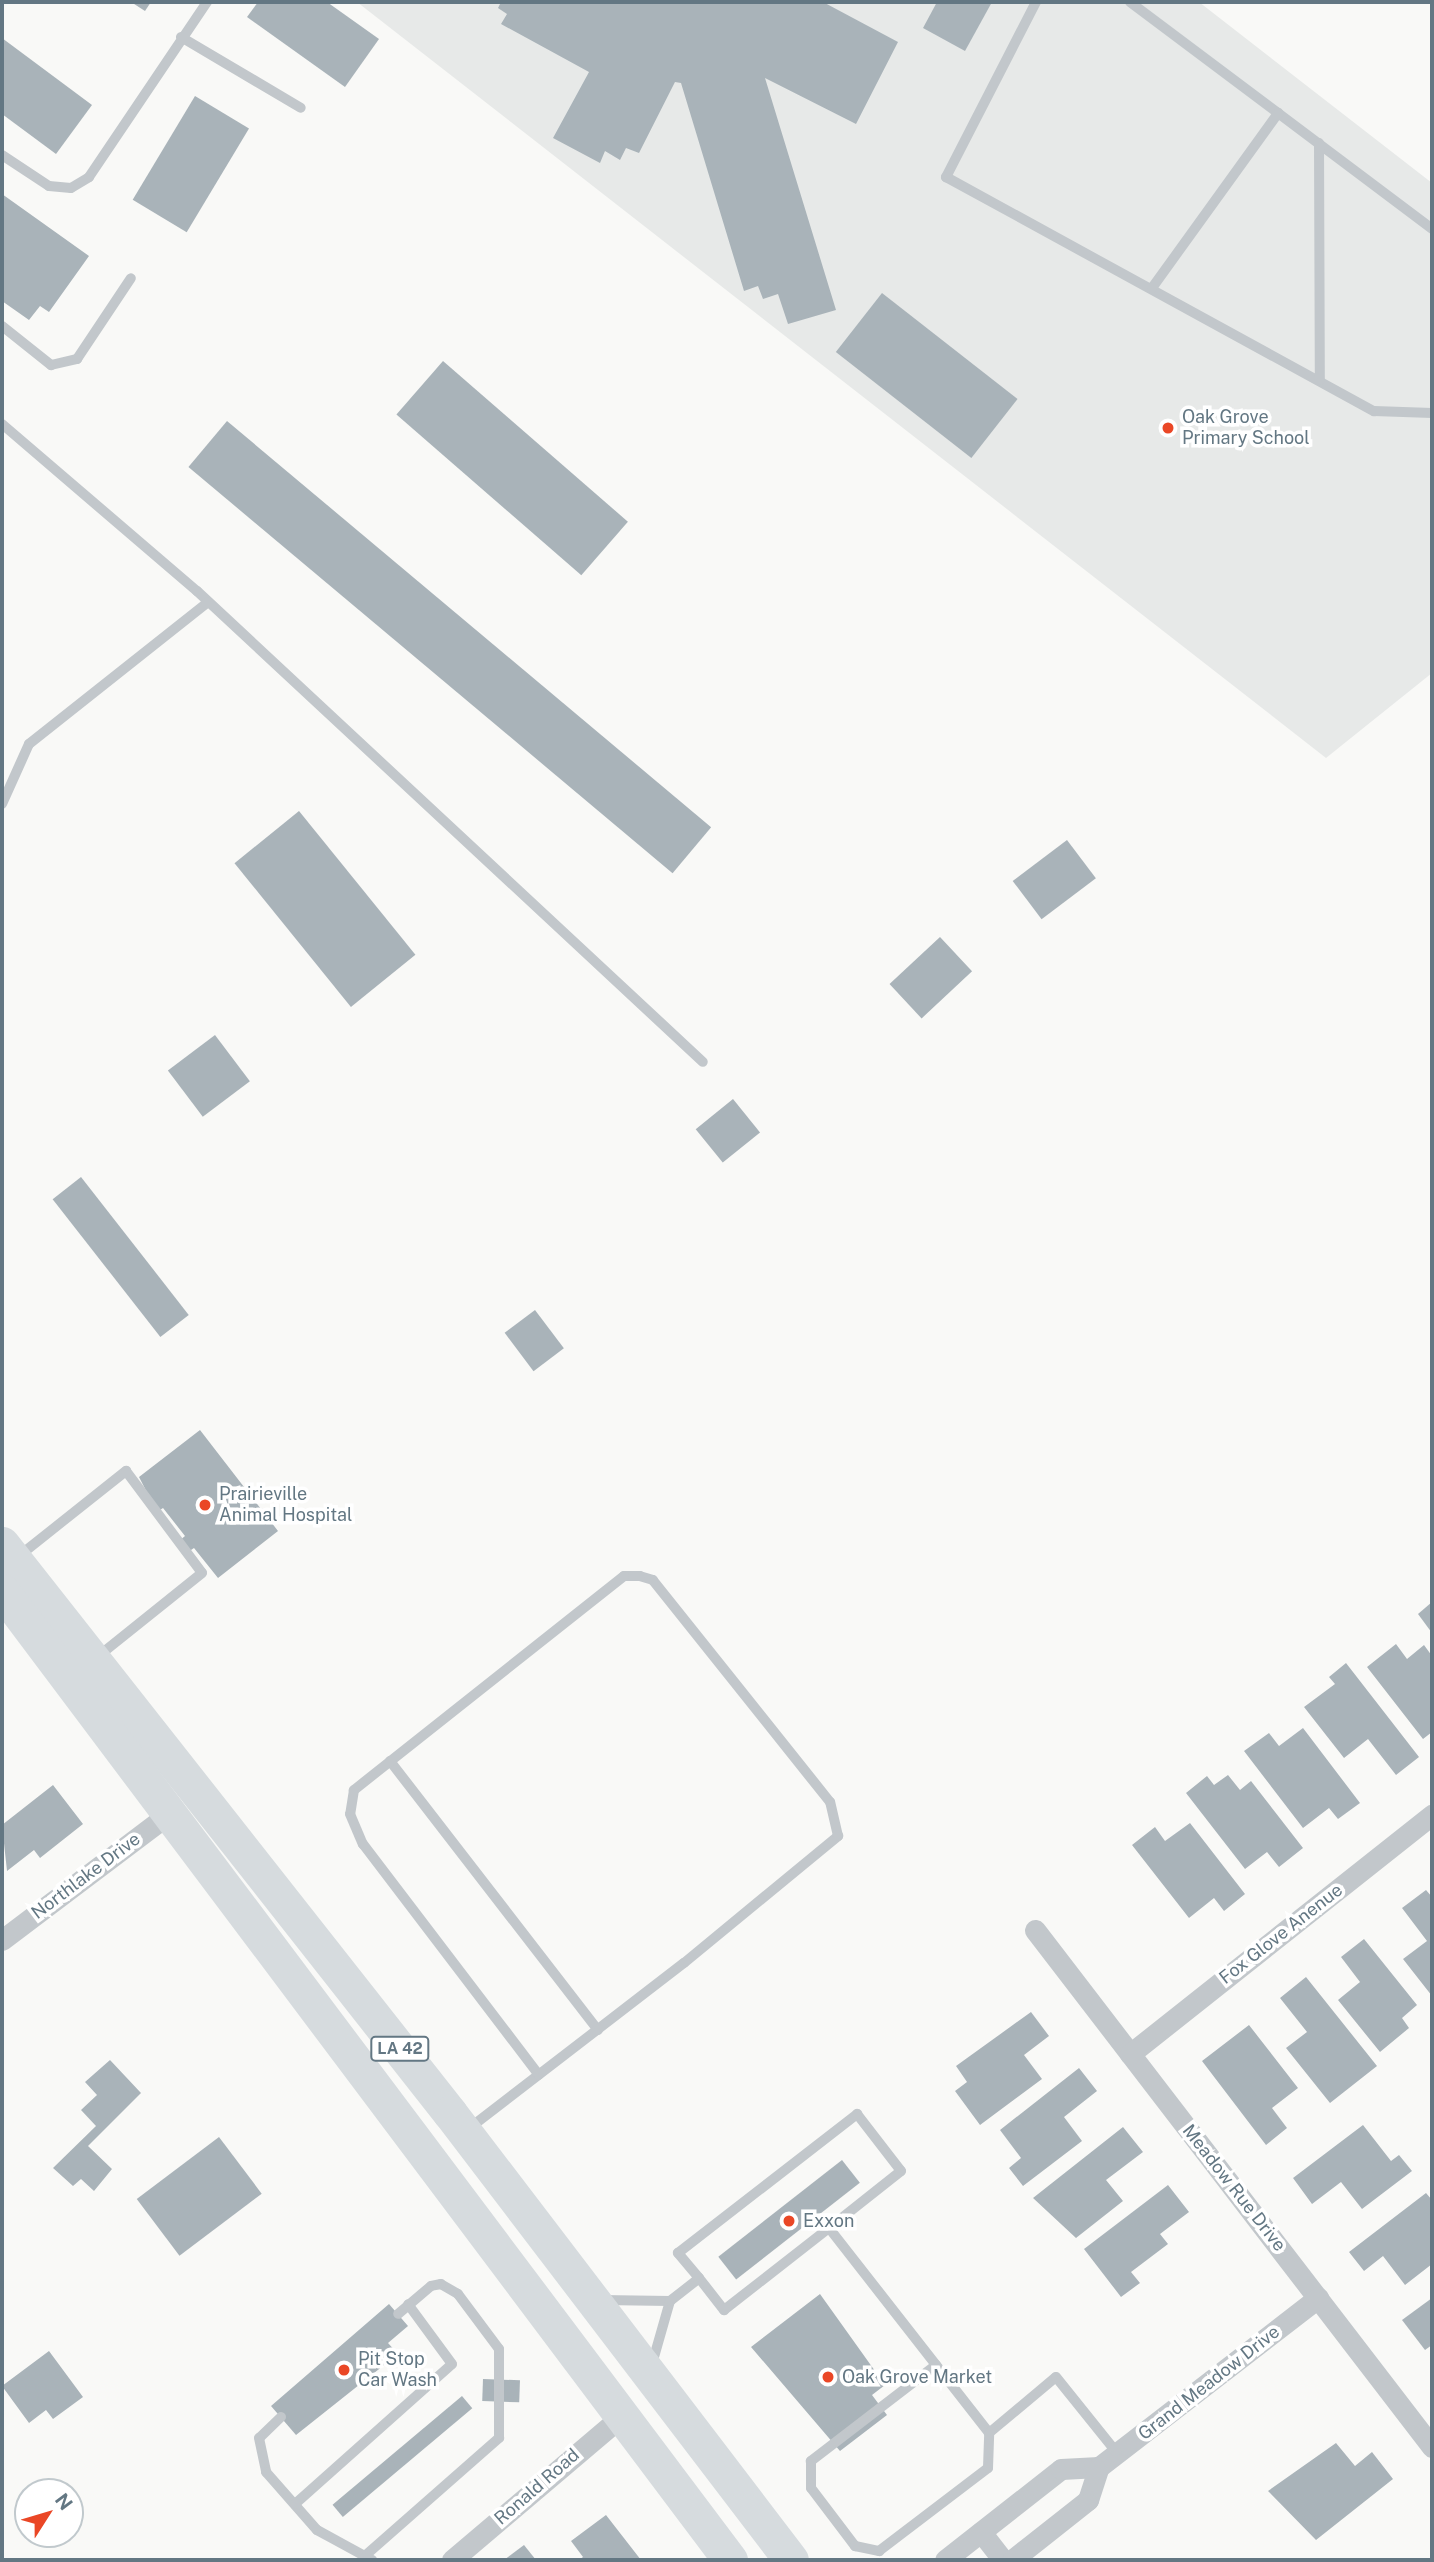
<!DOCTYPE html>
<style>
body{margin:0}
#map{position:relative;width:1434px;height:2562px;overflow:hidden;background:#f9f9f7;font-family:"Public Sans",sans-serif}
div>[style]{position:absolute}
.built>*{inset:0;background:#e7e9e8}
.building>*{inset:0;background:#a9b3b9;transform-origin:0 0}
.lane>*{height:10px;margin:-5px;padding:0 5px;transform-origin:5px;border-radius:5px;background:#c2c7cb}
.street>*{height:21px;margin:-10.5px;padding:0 10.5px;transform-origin:10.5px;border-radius:10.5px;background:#c2c7cb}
.primary>*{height:35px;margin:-17.5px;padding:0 17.5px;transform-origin:17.5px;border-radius:17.5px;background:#d6dbde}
.dots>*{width:19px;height:19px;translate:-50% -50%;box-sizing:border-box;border:4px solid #fff;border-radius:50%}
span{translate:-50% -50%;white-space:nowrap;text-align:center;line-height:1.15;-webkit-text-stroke:7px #fff;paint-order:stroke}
.shield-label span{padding:2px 5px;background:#fff;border:2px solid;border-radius:5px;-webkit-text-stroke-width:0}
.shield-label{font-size:16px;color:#637783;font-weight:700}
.poi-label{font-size:18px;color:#637783}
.left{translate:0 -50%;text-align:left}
.street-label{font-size:18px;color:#637783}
.frame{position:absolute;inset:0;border:4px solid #637783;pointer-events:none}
.north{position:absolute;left:14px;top:2478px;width:70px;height:70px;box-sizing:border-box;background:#fff;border:2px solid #c1c9cd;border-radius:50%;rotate:53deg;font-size:19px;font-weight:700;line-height:28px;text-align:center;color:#637783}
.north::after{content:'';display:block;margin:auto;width:24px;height:32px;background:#ea4726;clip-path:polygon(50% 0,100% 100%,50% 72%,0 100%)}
</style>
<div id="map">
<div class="built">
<i style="clip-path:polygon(357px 2px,1199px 2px,1432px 183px,1432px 673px,1326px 758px)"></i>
</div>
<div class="building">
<i style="clip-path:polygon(131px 2px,151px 2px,145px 11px)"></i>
<i style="clip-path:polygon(258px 2px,327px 2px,379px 39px,345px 87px,247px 17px)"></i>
<i style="clip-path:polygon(501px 2px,823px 2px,898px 42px,856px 124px,765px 78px,836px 310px,788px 324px,778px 294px,763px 299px,758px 286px,744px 291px,681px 83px,675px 82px,639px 153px,626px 148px,620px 160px,605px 151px,600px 163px,553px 138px,589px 72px,501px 24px,507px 14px,498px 8px)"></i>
<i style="clip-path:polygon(937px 2px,992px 2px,965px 51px,923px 28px)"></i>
<i style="clip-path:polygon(2px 38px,92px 105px,56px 154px,2px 114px)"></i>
<i style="left:195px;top:96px;width:63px;height:121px;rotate:31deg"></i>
<i style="clip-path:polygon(2px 194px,89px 256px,49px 312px,40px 306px,29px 320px,2px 301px)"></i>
<i style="left:882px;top:293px;width:172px;height:75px;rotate:38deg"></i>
<i style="left:443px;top:361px;width:245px;height:71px;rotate:41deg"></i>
<i style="left:227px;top:421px;width:632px;height:60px;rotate:40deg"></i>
<i style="left:299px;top:811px;width:185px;height:83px;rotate:51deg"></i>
<i style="left:1067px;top:840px;width:48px;height:68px;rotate:53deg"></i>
<i style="left:940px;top:937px;width:47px;height:69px;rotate:47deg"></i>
<i style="left:215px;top:1035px;width:58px;height:59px;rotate:53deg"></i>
<i style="left:733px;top:1099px;width:43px;height:48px;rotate:51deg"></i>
<i style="left:81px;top:1177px;width:175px;height:36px;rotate:52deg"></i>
<i style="left:535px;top:1310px;width:48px;height:38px;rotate:53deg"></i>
<i style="clip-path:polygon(200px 1430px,278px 1531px,218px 1578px,194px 1548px,188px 1552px,179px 1541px,185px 1536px,163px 1508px,157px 1512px,139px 1477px)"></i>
<i style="clip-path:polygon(1432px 1602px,1432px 1633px,1418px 1614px)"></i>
<i style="clip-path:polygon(1396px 1644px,1407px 1659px,1424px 1645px,1432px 1656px,1432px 1732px,1423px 1739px,1367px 1667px)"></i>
<i style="clip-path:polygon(1346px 1663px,1419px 1757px,1396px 1775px,1368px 1739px,1344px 1758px,1304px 1707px,1335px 1684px,1329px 1677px)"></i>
<i style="clip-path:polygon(1303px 1728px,1360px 1803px,1338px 1819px,1329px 1808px,1303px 1828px,1244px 1751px,1269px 1733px,1279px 1746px)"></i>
<i style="clip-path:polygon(1228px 1775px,1240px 1790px,1251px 1781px,1303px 1848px,1279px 1867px,1267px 1852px,1245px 1869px,1186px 1793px,1207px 1776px,1214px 1785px)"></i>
<i style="clip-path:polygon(53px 1785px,83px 1824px,40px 1858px,34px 1850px,7px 1871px,2px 1825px)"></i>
<i style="clip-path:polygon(1190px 1823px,1245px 1894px,1224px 1911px,1214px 1898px,1189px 1918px,1132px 1845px,1155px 1827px,1165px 1841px)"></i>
<i style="clip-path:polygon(1426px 1890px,1432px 1897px,1432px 1996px,1403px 1959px,1427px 1941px,1402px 1908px)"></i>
<i style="clip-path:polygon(1364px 1939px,1417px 2005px,1402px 2018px,1409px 2028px,1380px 2052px,1338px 2000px,1360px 1982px,1341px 1957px)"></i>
<i style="clip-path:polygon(1306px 1977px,1377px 2066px,1330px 2103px,1286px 2048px,1307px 2032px,1280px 1998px)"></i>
<i style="clip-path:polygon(1031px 2012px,1049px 2036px,1024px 2055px,1042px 2079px,980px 2125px,955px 2091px,967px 2082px,956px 2066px)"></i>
<i style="clip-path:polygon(1249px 2025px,1298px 2088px,1272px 2108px,1287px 2128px,1266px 2145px,1202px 2061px)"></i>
<i style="clip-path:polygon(110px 2060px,141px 2093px,88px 2146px,112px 2169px,94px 2191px,81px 2179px,73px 2186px,53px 2168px,96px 2126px,81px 2110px,97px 2095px,85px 2082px)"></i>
<i style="clip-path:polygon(1079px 2068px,1097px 2091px,1064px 2117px,1082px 2141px,1023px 2186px,1009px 2168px,1021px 2158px,1000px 2130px)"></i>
<i style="clip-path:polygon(1363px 2125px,1391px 2161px,1399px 2155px,1412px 2171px,1362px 2209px,1341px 2182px,1312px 2204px,1293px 2178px)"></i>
<i style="clip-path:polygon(1123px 2127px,1143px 2152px,1106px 2180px,1123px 2201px,1076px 2238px,1033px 2198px)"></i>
<i style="left:219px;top:2137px;width:71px;height:103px;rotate:53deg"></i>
<i style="left:842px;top:2160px;width:29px;height:157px;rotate:52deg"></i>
<i style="clip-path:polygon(1168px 2185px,1189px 2212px,1160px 2234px,1168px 2244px,1131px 2272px,1140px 2283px,1121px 2297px,1084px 2249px)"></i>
<i style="clip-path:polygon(1426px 2193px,1432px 2200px,1432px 2264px,1405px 2285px,1383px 2256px,1364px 2271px,1349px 2252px)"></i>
<i style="clip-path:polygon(820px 2294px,885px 2385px,872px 2395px,887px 2415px,840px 2451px,751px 2347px)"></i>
<i style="clip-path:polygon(1432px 2298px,1432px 2345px,1425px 2350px,1402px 2320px)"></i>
<i style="clip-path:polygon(389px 2304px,408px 2326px,388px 2343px,398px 2354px,296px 2435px,271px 2406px)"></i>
<i style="clip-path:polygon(49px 2351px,83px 2397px,53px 2419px,46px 2410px,29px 2423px,2px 2386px)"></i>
<i style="left:483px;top:2379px;width:37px;height:22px;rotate:2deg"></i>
<i style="left:462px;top:2396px;width:16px;height:169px;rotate:50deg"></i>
<i style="clip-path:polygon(1336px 2443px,1355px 2466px,1372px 2452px,1393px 2479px,1316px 2540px,1268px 2491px)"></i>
<i style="clip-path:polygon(606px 2515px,641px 2560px,579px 2560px,583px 2557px,571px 2541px)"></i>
<i style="clip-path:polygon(524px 2545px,536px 2560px,504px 2560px)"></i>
</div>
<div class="lane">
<i style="left:1036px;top:2px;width:197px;rotate:117.2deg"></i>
<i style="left:946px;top:177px;width:488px;rotate:28.7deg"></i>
<i style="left:1374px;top:411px;width:58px;rotate:2deg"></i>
<i style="left:1130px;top:2px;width:378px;rotate:36.9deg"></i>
<i style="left:181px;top:37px;width:139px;rotate:30.6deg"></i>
<i style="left:1319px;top:143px;width:237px;rotate:89.8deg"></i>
<i style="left:2px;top:155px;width:56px;rotate:33.4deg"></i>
<i style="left:49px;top:186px;width:22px;rotate:5deg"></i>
<i style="left:71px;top:188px;width:21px;rotate:-31deg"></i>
<i style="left:89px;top:177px;width:211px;rotate:-56deg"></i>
<i style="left:1152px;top:288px;width:216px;rotate:-54.2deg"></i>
<i style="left:2px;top:326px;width:63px;rotate:38.5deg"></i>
<i style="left:51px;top:365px;width:27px;rotate:-13deg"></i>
<i style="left:77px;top:359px;width:97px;rotate:-56.3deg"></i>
<i style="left:2px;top:424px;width:257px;rotate:40.6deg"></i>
<i style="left:197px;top:591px;width:691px;rotate:42.95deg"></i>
<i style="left:2px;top:804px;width:66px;rotate:-65.8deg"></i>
<i style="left:29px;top:744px;width:228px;rotate:-38.4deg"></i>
<i style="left:19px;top:1556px;width:137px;rotate:-38.5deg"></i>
<i style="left:126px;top:1471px;width:127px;rotate:53.3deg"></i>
<i style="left:202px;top:1573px;width:136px;rotate:141.3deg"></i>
<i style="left:390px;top:1761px;width:340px;rotate:52.3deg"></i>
<i style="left:467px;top:2130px;width:274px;rotate:-37.6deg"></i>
<i style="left:684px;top:1963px;width:200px;rotate:-39.5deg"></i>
<i style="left:838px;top:1836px;width:35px;rotate:-103deg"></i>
<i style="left:830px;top:1802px;width:284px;rotate:-128.6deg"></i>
<i style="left:653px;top:1580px;width:14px;rotate:-163deg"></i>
<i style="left:640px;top:1576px;width:16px;rotate:180deg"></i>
<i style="left:624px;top:1576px;width:345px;rotate:141.6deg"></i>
<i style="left:354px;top:1790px;width:24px;rotate:99deg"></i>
<i style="left:350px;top:1814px;width:33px;rotate:67deg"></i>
<i style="left:363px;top:1844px;width:290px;rotate:52.7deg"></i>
<i style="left:699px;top:2278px;width:33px;rotate:-130deg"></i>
<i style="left:678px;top:2253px;width:227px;rotate:-37.8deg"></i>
<i style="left:857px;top:2114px;width:72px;rotate:52.3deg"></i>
<i style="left:901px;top:2171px;width:92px;rotate:141.6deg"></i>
<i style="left:601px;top:2300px;width:69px;rotate:0.8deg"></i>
<i style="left:670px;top:2301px;width:66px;rotate:105.9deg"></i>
<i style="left:670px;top:2301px;width:37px;rotate:-38deg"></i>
<i style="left:699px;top:2278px;width:41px;rotate:52deg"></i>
<i style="left:724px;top:2310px;width:133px;rotate:-38deg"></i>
<i style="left:829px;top:2228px;width:260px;rotate:52deg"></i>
<i style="left:989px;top:2433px;width:87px;rotate:-39.9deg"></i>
<i style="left:1056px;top:2377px;width:97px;rotate:51.2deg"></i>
<i style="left:936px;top:2365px;width:158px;rotate:142.5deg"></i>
<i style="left:811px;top:2461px;width:27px;rotate:90deg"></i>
<i style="left:811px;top:2488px;width:73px;rotate:52.8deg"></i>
<i style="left:855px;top:2546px;width:25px;rotate:12deg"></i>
<i style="left:879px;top:2551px;width:137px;rotate:-37.3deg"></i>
<i style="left:988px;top:2468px;width:35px;rotate:-88deg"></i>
<i style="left:281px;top:2417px;width:30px;rotate:136deg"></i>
<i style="left:259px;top:2438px;width:35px;rotate:78deg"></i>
<i style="left:266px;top:2472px;width:77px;rotate:48.7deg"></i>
<i style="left:317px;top:2530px;width:63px;rotate:28.6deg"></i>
<i style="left:295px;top:2504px;width:210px;rotate:-41.7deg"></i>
<i style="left:452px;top:2364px;width:74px;rotate:-126.3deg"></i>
<i style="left:367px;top:2554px;width:176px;rotate:-41.3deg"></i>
<i style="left:499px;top:2438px;width:89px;rotate:-90deg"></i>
<i style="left:499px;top:2349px;width:69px;rotate:-126.7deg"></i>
<i style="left:458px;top:2294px;width:20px;rotate:-150deg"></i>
<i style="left:441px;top:2284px;width:10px;rotate:169deg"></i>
<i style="left:431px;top:2286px;width:43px;rotate:139.7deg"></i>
</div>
<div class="street">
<i style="left:1035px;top:1930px;width:652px;rotate:52.48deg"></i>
<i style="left:2px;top:1940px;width:212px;rotate:-37.1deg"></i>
<i style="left:1130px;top:2054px;width:385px;rotate:-38.4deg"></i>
<i style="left:981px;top:2532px;width:36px;rotate:52deg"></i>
<i style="left:452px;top:2560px;width:223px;rotate:-40.3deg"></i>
<i style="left:945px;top:2560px;width:147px;rotate:-38.1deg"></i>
<i style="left:1061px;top:2469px;width:38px;rotate:-3deg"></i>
<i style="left:1099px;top:2467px;width:277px;rotate:-37.7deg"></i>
<i style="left:1012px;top:2560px;width:97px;rotate:-38.3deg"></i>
<i style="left:1088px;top:2500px;width:35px;rotate:-72deg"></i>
</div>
<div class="primary">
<i style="left:2px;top:1544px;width:724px;rotate:51.79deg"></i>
<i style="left:450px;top:2113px;width:562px;rotate:52.66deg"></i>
<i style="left:2px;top:1591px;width:1212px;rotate:53.08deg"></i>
</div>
<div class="dots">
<i style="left:1168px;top:428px;background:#ea4726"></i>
<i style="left:205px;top:1505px;background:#ea4726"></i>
<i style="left:789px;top:2221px;background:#ea4726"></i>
<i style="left:344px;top:2370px;background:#ea4726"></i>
<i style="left:828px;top:2377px;background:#ea4726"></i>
</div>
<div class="shield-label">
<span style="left:400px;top:2049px">LA 42</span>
</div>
<div class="poi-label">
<span class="left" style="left:1182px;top:428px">Oak Grove<br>Primary School</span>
<span class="left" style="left:219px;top:1505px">Prairieville<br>Animal Hospital</span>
<span class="left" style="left:803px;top:2221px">Exxon</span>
<span class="left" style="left:358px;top:2370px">Pit Stop<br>Car Wash</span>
<span class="left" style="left:842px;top:2377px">Oak Grove Market</span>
</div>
<div class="street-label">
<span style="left:86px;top:1876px;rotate:-37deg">Northlake Drive</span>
<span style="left:1281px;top:1934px;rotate:-38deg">Fox Glove Anenue</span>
<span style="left:1234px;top:2188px;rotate:52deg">Meadow Rue Drive</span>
<span style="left:1209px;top:2383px;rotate:-38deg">Grand Meadow Drive</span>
<span style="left:537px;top:2487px;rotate:-41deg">Ronald Road</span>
</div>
<div class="frame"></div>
<div class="north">N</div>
</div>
